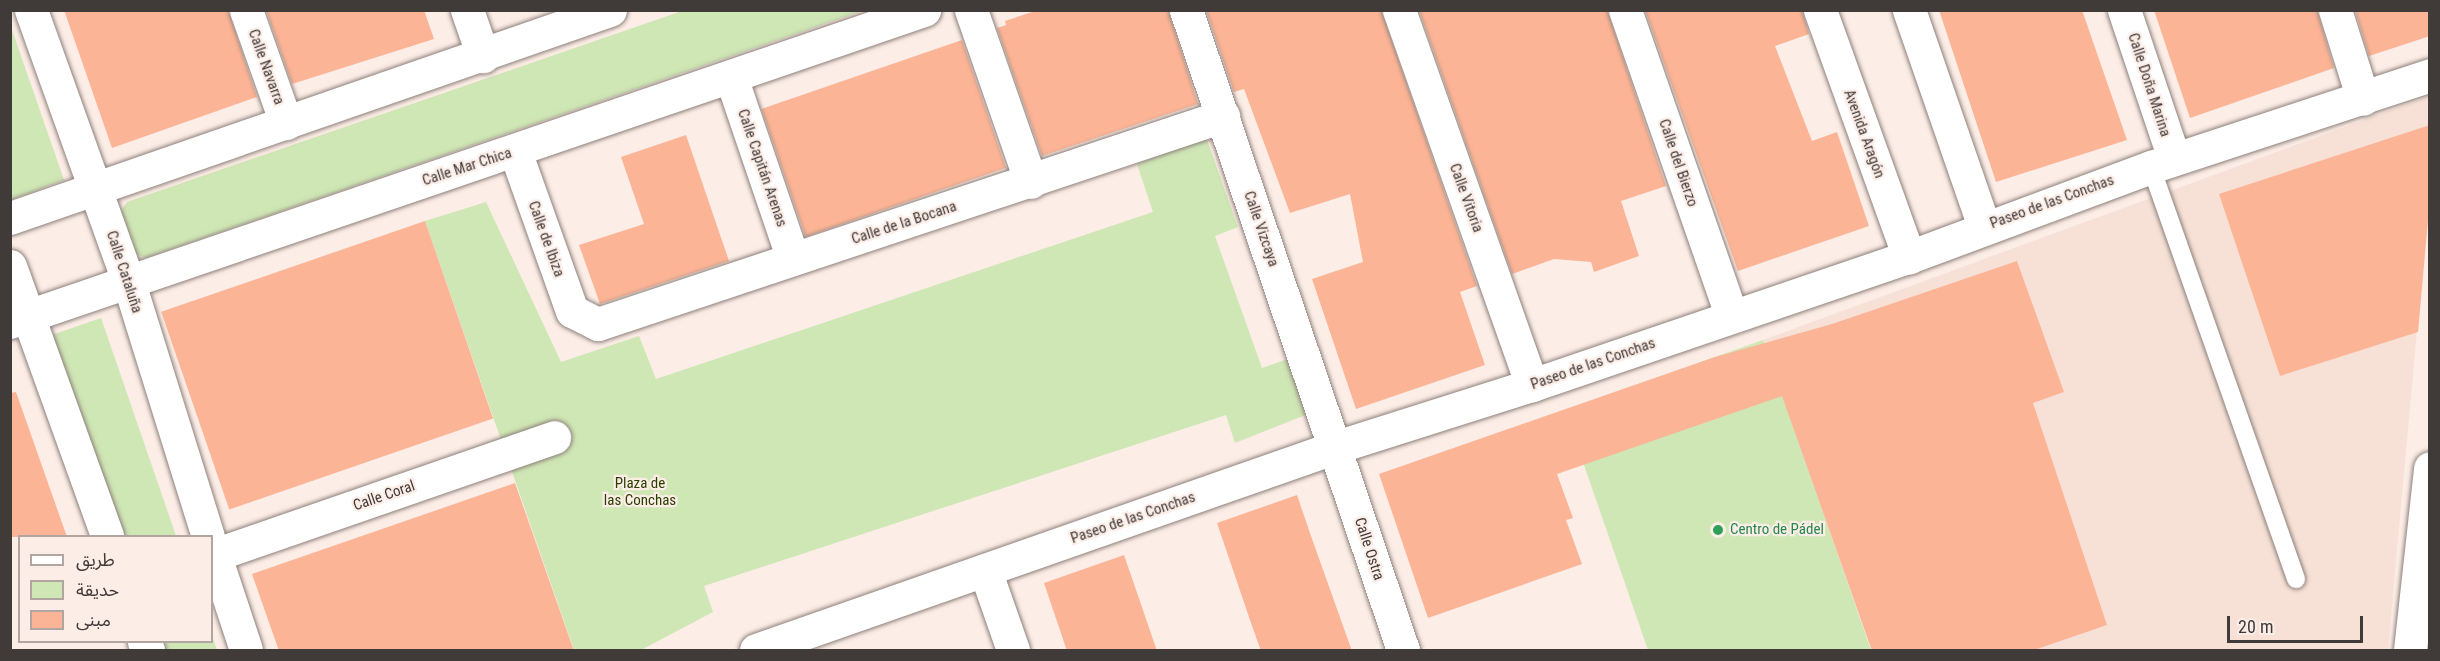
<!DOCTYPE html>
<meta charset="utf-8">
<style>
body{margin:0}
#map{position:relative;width:2440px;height:661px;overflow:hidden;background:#fcede7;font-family:"Roboto Condensed","Noto Sans Arabic",sans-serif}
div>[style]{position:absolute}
.built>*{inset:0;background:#f7e1d7}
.green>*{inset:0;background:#cfe6b5;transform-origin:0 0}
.building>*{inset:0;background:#fcb496;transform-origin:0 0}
.roads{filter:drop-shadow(0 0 2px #8d807a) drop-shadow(0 0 2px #8d807a)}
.lane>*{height:18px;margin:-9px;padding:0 9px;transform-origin:9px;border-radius:9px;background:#fff}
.street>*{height:33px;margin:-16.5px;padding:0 16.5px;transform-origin:16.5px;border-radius:16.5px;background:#fff}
.dots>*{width:16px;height:16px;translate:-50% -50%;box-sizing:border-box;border:3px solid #fcede7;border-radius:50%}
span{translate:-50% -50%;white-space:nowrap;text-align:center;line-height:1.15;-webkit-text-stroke:4.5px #fcede7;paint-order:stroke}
.street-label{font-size:15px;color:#403a38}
.park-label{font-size:15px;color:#293f00}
.leisure-label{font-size:15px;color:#27864d}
.left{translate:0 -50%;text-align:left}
.frame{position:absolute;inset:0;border:12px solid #403a38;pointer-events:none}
.legend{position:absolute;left:18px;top:535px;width:195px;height:108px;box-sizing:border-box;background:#fcede7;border:2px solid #b1a5a1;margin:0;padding:8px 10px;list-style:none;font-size:18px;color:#403a38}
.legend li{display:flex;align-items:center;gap:12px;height:30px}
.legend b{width:30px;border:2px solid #b1a5a1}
.scale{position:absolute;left:2227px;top:616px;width:136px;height:27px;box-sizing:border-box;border:3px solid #403a38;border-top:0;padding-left:8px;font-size:18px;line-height:21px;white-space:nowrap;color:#403a38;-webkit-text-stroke:4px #fcede7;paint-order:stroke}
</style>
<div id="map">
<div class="built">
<i style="clip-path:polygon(2429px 96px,2429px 198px,2388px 650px,1872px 650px,1763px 340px)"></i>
</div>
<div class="green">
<i style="clip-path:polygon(682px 11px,862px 11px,145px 258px,136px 254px,121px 211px,127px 202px)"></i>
<i style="clip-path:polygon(10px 24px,64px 180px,11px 200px,10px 200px)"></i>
<i style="clip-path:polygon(1206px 137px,1238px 227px,1215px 236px,1262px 368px,1288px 359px,1308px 414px,1235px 443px,1226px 415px,704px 586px,713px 612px,641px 650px,574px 650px,425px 221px,486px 202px,561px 362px,639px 336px,656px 379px,1153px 212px,1137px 164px)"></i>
<i style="left:101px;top:318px;width:231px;height:53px;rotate:71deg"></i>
<i style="clip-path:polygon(1763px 340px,1871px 650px,1648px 650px,1565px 410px)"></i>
<i style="clip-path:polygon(212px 635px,217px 650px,160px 650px,157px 642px,212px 642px)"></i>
</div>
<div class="building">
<i style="clip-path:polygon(64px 10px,228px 10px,257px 97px,112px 148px)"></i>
<i style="clip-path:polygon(266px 10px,424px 10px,434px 39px,292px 84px)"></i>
<i style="clip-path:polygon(1038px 10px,1168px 10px,1198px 104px,1042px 156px,997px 28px,1006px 25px,1005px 21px)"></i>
<i style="clip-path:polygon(1206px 10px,1381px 10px,1477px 286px,1460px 292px,1485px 365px,1356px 409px,1312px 279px,1363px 262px,1350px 194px,1290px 213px,1244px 89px,1234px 92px)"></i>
<i style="clip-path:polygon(1419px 10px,1607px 10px,1666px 186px,1621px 201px,1639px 256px,1594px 272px,1591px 262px,1554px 259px,1512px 274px)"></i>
<i style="clip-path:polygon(1645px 10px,1802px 10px,1809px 34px,1775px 46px,1812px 141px,1837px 132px,1869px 226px,1738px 271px)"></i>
<i style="clip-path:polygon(1939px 10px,2082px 10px,2127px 140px,1996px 182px)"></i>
<i style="clip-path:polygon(2154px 10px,2317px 10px,2334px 68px,2190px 118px)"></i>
<i style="clip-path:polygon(2355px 10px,2430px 10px,2430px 36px,2369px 56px)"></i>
<i style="left:962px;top:40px;width:135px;height:212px;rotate:71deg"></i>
<i style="clip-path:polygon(2430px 125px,2430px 198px,2418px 332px,2280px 376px,2219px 194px)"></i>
<i style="clip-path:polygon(686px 135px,729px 261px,600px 304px,579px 245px,644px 224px,621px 157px)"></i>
<i style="left:425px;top:221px;width:209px;height:279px;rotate:71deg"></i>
<i style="clip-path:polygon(2017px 261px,2064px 392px,2033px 403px,2107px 625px,2031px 651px,1872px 651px,1782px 396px,1557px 474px,1573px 518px,1566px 520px,1582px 564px,1428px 618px,1379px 474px,1715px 357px,1832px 324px)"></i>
<i style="clip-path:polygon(16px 392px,67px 537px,10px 537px,10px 393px)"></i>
<i style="clip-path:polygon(515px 483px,574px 651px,279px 651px,252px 574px)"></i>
<i style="clip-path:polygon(1297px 495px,1311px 536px,1352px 651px,1261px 651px,1251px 623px,1217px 523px)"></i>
<i style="clip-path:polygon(1124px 555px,1157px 651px,1067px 651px,1044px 583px)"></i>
</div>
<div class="roads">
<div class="lane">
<i style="left:2151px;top:167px;width:437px;rotate:70.6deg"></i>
</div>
<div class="street">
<i style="left:31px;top:10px;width:290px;rotate:70.3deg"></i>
<i style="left:129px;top:283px;width:265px;rotate:72.7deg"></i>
<i style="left:246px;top:10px;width:120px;rotate:70.5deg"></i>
<i style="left:467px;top:10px;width:49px;rotate:70.8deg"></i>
<i style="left:971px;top:10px;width:182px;rotate:70.8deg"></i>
<i style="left:1186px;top:10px;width:676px;rotate:71.27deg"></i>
<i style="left:1399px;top:10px;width:398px;rotate:70.5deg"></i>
<i style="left:1625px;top:10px;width:323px;rotate:70.8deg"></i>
<i style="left:1820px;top:10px;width:263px;rotate:70.2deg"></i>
<i style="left:1909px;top:10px;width:229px;rotate:70.9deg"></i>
<i style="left:2124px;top:10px;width:157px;rotate:71.4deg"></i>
<i style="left:2335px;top:10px;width:93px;rotate:72.5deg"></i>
<i style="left:731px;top:77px;width:192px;rotate:71.2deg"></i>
<i style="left:515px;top:151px;width:170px;rotate:70.4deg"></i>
<i style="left:572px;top:311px;width:29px;rotate:27deg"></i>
<i style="left:598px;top:324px;width:659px;rotate:-18.41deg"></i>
<i style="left:10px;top:218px;width:635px;rotate:-19.12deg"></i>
<i style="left:10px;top:266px;width:287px;rotate:70.2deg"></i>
<i style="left:10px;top:322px;width:966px;rotate:-18.85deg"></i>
<i style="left:212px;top:547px;width:108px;rotate:71.7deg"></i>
<i style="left:214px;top:555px;width:360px;rotate:-19.1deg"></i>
<i style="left:985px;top:570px;width:85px;rotate:70.7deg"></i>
<i style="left:144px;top:642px;width:9px;rotate:63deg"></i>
<i style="left:756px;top:650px;width:614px;rotate:-19.29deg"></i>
<i style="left:1336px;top:447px;width:206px;rotate:-17.6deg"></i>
<i style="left:1532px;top:385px;width:398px;rotate:-18.8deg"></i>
<i style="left:1909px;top:257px;width:258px;rotate:-20.4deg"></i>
<i style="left:2151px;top:167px;width:294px;rotate:-18.2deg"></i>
<i style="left:2410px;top:650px;width:183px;rotate:-83.7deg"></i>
</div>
</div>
<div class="dots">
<i style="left:1718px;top:530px;background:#2e9e5b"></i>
</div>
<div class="street-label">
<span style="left:266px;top:67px;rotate:70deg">Calle Navarra</span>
<span style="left:2149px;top:85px;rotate:72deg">Calle Doña Marina</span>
<span style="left:1864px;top:134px;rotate:70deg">Avenida Aragón</span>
<span style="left:1678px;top:163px;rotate:71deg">Calle del Bierzo</span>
<span style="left:467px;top:167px;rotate:-18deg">Calle Mar Chica</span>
<span style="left:762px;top:168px;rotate:71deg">Calle Capitán Arenas</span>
<span style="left:1466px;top:198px;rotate:70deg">Calle Vitoria</span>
<span style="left:2052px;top:202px;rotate:-20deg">Paseo de las Conchas</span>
<span style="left:904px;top:223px;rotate:-18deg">Calle de la Bocana</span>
<span style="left:1261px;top:229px;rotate:71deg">Calle Vizcaya</span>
<span style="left:546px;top:239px;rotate:70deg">Calle de Ibiza</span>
<span style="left:124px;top:272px;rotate:72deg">Calle Cataluña</span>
<span style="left:1593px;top:364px;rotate:-19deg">Paseo de las Conchas</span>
<span style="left:384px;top:496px;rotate:-19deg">Calle Coral</span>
<span style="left:1133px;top:518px;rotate:-19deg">Paseo de las Conchas</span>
<span style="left:1369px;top:549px;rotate:72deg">Calle Ostra</span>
</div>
<div class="park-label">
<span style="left:640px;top:492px">Plaza de<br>las Conchas</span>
</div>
<div class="leisure-label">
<span class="left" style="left:1730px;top:530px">Centro de Pádel</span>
</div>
<div class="frame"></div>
<ul class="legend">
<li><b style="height:8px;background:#fff"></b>طريق</li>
<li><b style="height:16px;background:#cfe6b5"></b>حديقة</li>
<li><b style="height:16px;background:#fcb496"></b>مبنى</li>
</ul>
<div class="scale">20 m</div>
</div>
